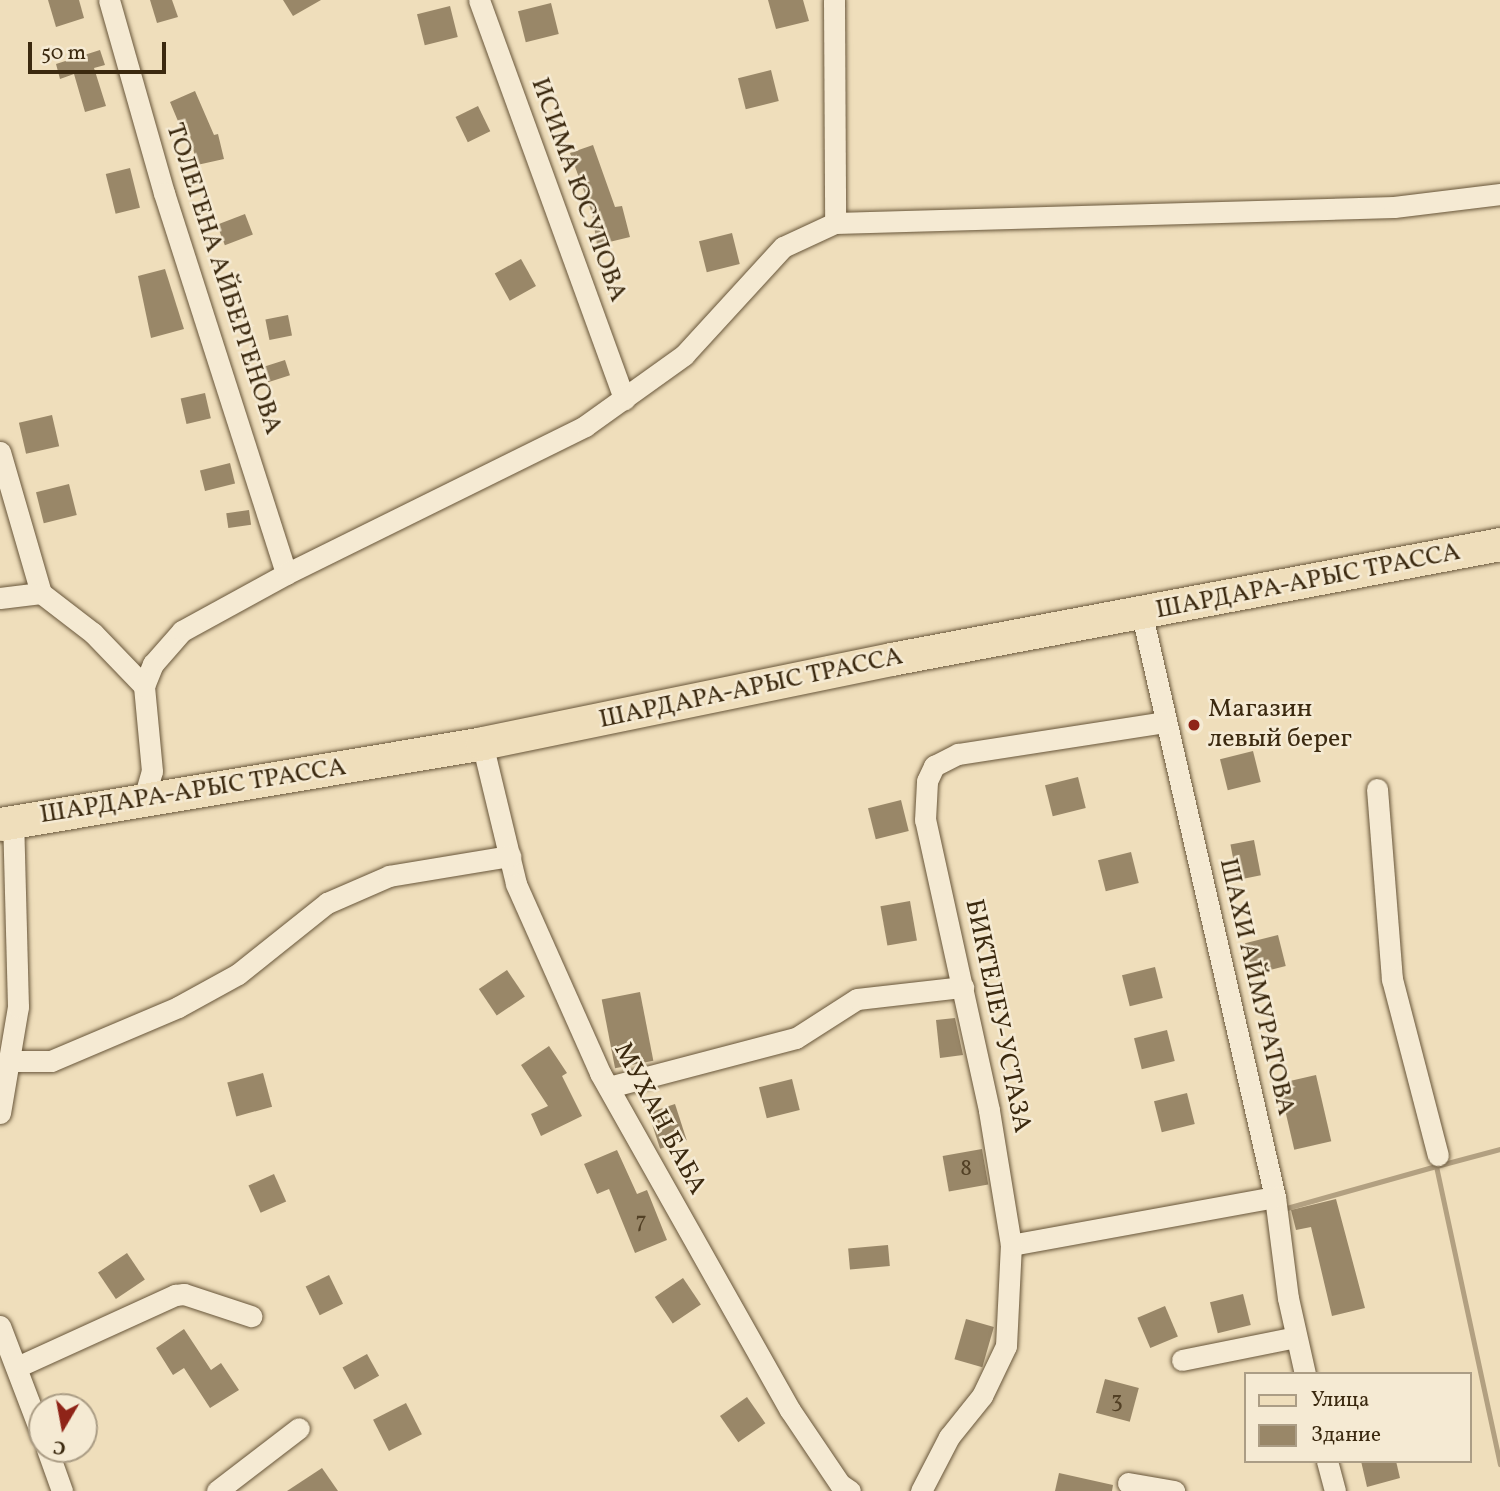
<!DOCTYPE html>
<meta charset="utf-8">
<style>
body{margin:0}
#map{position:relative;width:1500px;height:1491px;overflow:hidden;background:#efdebb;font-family:Vollkorn,serif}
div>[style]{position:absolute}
.stream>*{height:5px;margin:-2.5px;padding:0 2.5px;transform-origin:2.5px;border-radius:2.5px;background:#b2a081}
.building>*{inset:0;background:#998768;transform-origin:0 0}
.roads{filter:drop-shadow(0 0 2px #68563a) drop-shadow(0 0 2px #68563a)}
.minor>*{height:21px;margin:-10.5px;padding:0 10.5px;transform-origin:10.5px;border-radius:10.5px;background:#f5ead3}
.primary>*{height:33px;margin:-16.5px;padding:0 16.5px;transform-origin:16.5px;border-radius:16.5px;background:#efdebb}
.dots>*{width:19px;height:19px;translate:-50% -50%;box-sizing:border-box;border:4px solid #f5ead3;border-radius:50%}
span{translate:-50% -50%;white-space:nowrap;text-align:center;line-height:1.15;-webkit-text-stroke:5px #f5ead3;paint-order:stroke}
.number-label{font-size:23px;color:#524025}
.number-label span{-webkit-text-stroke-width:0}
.street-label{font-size:26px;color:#3b290f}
.poi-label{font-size:26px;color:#3b290f}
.left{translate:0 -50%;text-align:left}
.legend{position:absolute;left:1244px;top:1372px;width:228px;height:91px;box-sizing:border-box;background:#f5ead3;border:2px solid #ab9d85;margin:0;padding:9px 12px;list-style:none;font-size:21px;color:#3b290f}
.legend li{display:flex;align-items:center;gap:14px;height:35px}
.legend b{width:35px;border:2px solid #ab9d85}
.north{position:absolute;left:28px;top:1393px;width:70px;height:70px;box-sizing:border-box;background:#f5ead3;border:2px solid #ab9d85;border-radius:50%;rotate:190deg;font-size:19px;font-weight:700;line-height:28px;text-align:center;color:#3b290f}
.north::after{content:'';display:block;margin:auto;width:24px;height:32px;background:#8f2418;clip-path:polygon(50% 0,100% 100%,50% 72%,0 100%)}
.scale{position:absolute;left:28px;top:42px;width:138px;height:32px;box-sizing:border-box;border:4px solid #3b290f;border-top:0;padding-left:9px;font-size:21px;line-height:24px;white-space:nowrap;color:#3b290f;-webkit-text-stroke:5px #f5ead3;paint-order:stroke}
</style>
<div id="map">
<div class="stream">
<i style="left:1500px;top:1149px;width:66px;rotate:165.1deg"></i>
<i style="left:1436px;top:1166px;width:305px;rotate:77.9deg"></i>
<i style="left:1283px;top:1209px;width:159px;rotate:-15.7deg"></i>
</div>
<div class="building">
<i style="clip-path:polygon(48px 0,79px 0,84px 18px,56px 27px)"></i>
<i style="clip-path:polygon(150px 0,172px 0,178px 17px,157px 23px)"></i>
<i style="clip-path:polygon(283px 0,321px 0,293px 16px)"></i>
<i style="clip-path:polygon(768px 0,803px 0,809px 21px,776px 29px)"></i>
<i style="left:551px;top:3px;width:32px;height:34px;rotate:76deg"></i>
<i style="left:450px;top:6px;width:32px;height:34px;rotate:76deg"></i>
<i style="clip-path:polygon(100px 50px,105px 65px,94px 68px,106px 106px,85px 112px,74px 74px,60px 79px,56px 64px)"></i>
<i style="left:771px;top:70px;width:32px;height:34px;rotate:76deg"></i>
<i style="clip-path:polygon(195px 91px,214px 135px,218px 134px,224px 159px,197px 165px,187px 123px,180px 126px,170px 102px)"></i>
<i style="left:478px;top:106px;width:28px;height:25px;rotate:64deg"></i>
<i style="clip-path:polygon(593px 145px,615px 207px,622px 206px,630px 237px,597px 245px,592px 213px,570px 153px)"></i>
<i style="left:130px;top:168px;width:41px;height:25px;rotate:76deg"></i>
<i style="left:245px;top:214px;width:22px;height:30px;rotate:69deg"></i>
<i style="left:732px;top:233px;width:32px;height:34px;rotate:76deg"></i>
<i style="left:521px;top:259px;width:31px;height:30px;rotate:61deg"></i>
<i style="clip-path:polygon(165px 269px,184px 329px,151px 338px,138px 276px)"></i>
<i style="left:288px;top:315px;width:21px;height:23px;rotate:79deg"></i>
<i style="left:285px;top:360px;width:16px;height:23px;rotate:72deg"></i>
<i style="left:205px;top:393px;width:26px;height:25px;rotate:77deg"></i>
<i style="left:52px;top:415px;width:32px;height:34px;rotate:77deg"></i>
<i style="left:230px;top:463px;width:21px;height:31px;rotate:76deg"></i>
<i style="left:69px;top:484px;width:32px;height:34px;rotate:76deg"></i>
<i style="left:249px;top:510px;width:15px;height:23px;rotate:82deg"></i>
<i style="left:1253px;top:751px;width:32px;height:34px;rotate:76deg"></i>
<i style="left:1078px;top:777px;width:32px;height:34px;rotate:76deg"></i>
<i style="left:901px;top:800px;width:32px;height:34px;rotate:76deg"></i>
<i style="left:1254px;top:840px;width:36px;height:24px;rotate:79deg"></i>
<i style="left:1131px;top:852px;width:32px;height:34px;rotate:76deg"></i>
<i style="left:910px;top:901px;width:40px;height:30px;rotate:80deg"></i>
<i style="left:1278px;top:935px;width:32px;height:34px;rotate:76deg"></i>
<i style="left:1155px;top:967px;width:32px;height:34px;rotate:76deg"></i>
<i style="left:507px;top:970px;width:32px;height:34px;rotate:56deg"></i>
<i style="left:640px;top:992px;width:70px;height:39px;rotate:79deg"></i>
<i style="clip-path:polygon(955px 1018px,963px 1055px,940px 1058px,936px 1020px)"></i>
<i style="left:1167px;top:1030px;width:32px;height:34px;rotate:76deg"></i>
<i style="clip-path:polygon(549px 1046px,567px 1073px,562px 1076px,582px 1116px,541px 1136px,531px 1114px,548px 1106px,521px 1065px)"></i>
<i style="left:263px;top:1073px;width:35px;height:37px;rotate:75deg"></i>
<i style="left:1316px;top:1075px;width:68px;height:38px;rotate:77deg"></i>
<i style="left:792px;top:1079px;width:32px;height:34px;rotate:76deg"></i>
<i style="left:1187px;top:1093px;width:32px;height:34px;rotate:76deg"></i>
<i style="left:675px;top:1104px;width:38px;height:28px;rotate:72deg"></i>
<i style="left:982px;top:1149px;width:36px;height:40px;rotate:80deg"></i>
<i style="clip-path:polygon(617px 1150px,637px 1194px,647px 1190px,667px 1240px,635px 1253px,609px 1189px,597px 1194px,584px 1164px)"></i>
<i style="left:274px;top:1174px;width:30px;height:28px;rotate:66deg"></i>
<i style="clip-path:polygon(1336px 1199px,1365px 1308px,1332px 1316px,1311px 1227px,1296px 1230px,1291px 1210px)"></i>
<i style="left:888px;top:1245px;width:21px;height:40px;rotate:85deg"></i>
<i style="left:127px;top:1253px;width:32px;height:35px;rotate:56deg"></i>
<i style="left:329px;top:1275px;width:32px;height:26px;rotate:64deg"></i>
<i style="left:683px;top:1278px;width:32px;height:34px;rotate:56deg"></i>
<i style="left:1243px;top:1294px;width:32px;height:34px;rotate:76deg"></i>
<i style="left:1165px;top:1306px;width:33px;height:30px;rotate:67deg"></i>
<i style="left:966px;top:1319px;width:29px;height:42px;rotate:16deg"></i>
<i style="clip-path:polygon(184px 1329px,211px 1370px,221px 1363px,239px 1390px,210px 1408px,184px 1368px,173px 1375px,156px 1348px)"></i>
<i style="left:367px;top:1354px;width:25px;height:28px;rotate:61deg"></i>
<i style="left:1105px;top:1379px;width:35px;height:35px;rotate:15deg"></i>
<i style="left:747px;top:1397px;width:32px;height:33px;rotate:55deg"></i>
<i style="left:406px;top:1403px;width:35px;height:37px;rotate:63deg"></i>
<i style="clip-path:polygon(1361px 1461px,1396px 1461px,1400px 1478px,1367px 1487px)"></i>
<i style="clip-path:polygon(322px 1468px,338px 1491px,287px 1491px)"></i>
<i style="clip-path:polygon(1059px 1473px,1113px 1485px,1112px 1491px,1055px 1491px)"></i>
</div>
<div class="roads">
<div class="minor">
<i style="left:109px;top:0;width:201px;rotate:74.1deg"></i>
<i style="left:164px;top:193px;width:400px;rotate:72.2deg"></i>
<i style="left:479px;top:0;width:425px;rotate:70deg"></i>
<i style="left:834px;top:0;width:223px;rotate:89.7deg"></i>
<i style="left:0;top:452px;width:147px;rotate:73.8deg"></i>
<i style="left:0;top:598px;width:41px;rotate:-7deg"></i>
<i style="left:41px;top:593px;width:66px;rotate:37.6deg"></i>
<i style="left:93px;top:633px;width:74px;rotate:46.1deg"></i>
<i style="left:1142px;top:615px;width:597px;rotate:77.13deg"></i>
<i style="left:1275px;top:1197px;width:102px;rotate:82.7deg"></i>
<i style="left:1288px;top:1298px;width:78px;rotate:77.4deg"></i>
<i style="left:482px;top:743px;width:145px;rotate:76.4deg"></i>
<i style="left:516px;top:884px;width:207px;rotate:66deg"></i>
<i style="left:600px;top:1073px;width:387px;rotate:60.6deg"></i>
<i style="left:790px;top:1410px;width:89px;rotate:56deg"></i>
<i style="left:840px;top:1484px;width:12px;rotate:35deg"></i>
<i style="left:1377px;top:789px;width:191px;rotate:85.5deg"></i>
<i style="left:1392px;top:979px;width:182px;rotate:75.4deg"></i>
<i style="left:143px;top:802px;width:32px;rotate:-74deg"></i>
<i style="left:152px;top:771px;width:85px;rotate:-95.4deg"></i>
<i style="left:144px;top:686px;width:24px;rotate:-68deg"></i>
<i style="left:153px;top:664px;width:44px;rotate:-48.7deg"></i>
<i style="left:182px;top:631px;width:119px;rotate:-28.7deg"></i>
<i style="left:286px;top:574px;width:334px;rotate:-26.3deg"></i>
<i style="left:585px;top:426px;width:122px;rotate:-35.6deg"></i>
<i style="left:684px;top:355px;width:147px;rotate:-47.5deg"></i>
<i style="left:783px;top:247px;width:57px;rotate:-24.8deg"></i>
<i style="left:835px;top:223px;width:559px;rotate:-1.64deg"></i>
<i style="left:1394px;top:207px;width:107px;rotate:-7deg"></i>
<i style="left:9px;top:1061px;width:42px"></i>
<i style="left:51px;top:1061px;width:138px;rotate:-23deg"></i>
<i style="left:178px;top:1007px;width:68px;rotate:-28.8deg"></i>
<i style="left:238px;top:974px;width:114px;rotate:-38.6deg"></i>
<i style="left:327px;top:903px;width:68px;rotate:-23.5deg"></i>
<i style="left:389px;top:876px;width:123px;rotate:-9.4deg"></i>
<i style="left:609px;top:1087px;width:193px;rotate:-14.7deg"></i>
<i style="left:796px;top:1038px;width:72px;rotate:-32.6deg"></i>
<i style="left:857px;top:999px;width:107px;rotate:-6.5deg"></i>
<i style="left:0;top:1113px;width:108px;rotate:-80.4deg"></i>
<i style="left:18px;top:1007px;width:185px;rotate:-91.5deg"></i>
<i style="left:1011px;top:1245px;width:268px;rotate:-10.3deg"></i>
<i style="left:0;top:1326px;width:118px;rotate:69.1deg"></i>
<i style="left:1182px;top:1360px;width:116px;rotate:-11.4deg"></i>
<i style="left:17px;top:1367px;width:174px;rotate:-24.5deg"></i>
<i style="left:175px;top:1295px;width:9px;rotate:-6deg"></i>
<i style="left:184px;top:1294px;width:71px;rotate:18.2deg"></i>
<i style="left:47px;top:1449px;width:45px;rotate:70.3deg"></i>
<i style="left:1327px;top:1461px;width:31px;rotate:75deg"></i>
<i style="left:1128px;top:1483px;width:47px;rotate:9.9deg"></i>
<i style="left:217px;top:1491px;width:103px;rotate:-37.5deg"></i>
<i style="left:921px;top:1491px;width:61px;rotate:-62.6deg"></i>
<i style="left:949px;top:1437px;width:53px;rotate:-51.2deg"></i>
<i style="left:982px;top:1396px;width:55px;rotate:-64.4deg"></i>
<i style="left:1006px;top:1346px;width:101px;rotate:-87.2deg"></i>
<i style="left:1011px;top:1245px;width:137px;rotate:-99.3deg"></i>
<i style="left:989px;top:1110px;width:297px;rotate:-102.4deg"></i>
<i style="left:925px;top:820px;width:39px;rotate:-87deg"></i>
<i style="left:927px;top:781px;width:17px;rotate:-65deg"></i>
<i style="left:934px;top:766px;width:27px;rotate:-27deg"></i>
<i style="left:958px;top:754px;width:208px;rotate:-8.8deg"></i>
</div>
<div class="primary">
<i style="left:0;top:824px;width:489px;rotate:-9.5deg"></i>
<i style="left:482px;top:743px;width:418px;rotate:-11.6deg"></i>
<i style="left:891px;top:659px;width:620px;rotate:-10.69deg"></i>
</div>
</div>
<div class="dots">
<i style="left:1194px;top:725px;background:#8f2418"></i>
</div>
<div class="number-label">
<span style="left:966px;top:1169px">8</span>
<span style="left:641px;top:1222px">7</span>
<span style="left:1117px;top:1401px">3</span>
</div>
<div class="street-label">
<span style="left:578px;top:190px;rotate:70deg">ИСИМА ЮСУПОВА</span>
<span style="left:223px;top:279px;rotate:72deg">ТОЛЕГЕНА АЙБЕРГЕНОВА</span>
<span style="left:1308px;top:582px;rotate:-11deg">ШАРДАРА-АРЫС ТРАССА</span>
<span style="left:751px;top:689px;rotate:-12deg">ШАРДАРА-АРЫС ТРАССА</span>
<span style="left:193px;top:792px;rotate:-9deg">ШАРДАРА-АРЫС ТРАССА</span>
<span style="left:1256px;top:987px;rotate:77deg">ШАХИ АЙМУРАТОВА</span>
<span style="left:997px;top:1016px;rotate:78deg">БИКТЕЛЕУ-УСТАЗА</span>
<span style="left:659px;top:1119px;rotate:62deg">МУХАН БАБА</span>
</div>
<div class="poi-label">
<span class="left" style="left:1208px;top:725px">Магазин<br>левый берег</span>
</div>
<ul class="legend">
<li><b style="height:9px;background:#efdebb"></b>Улица</li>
<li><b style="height:19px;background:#998768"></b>Здание</li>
</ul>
<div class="north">С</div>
<div class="scale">50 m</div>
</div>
